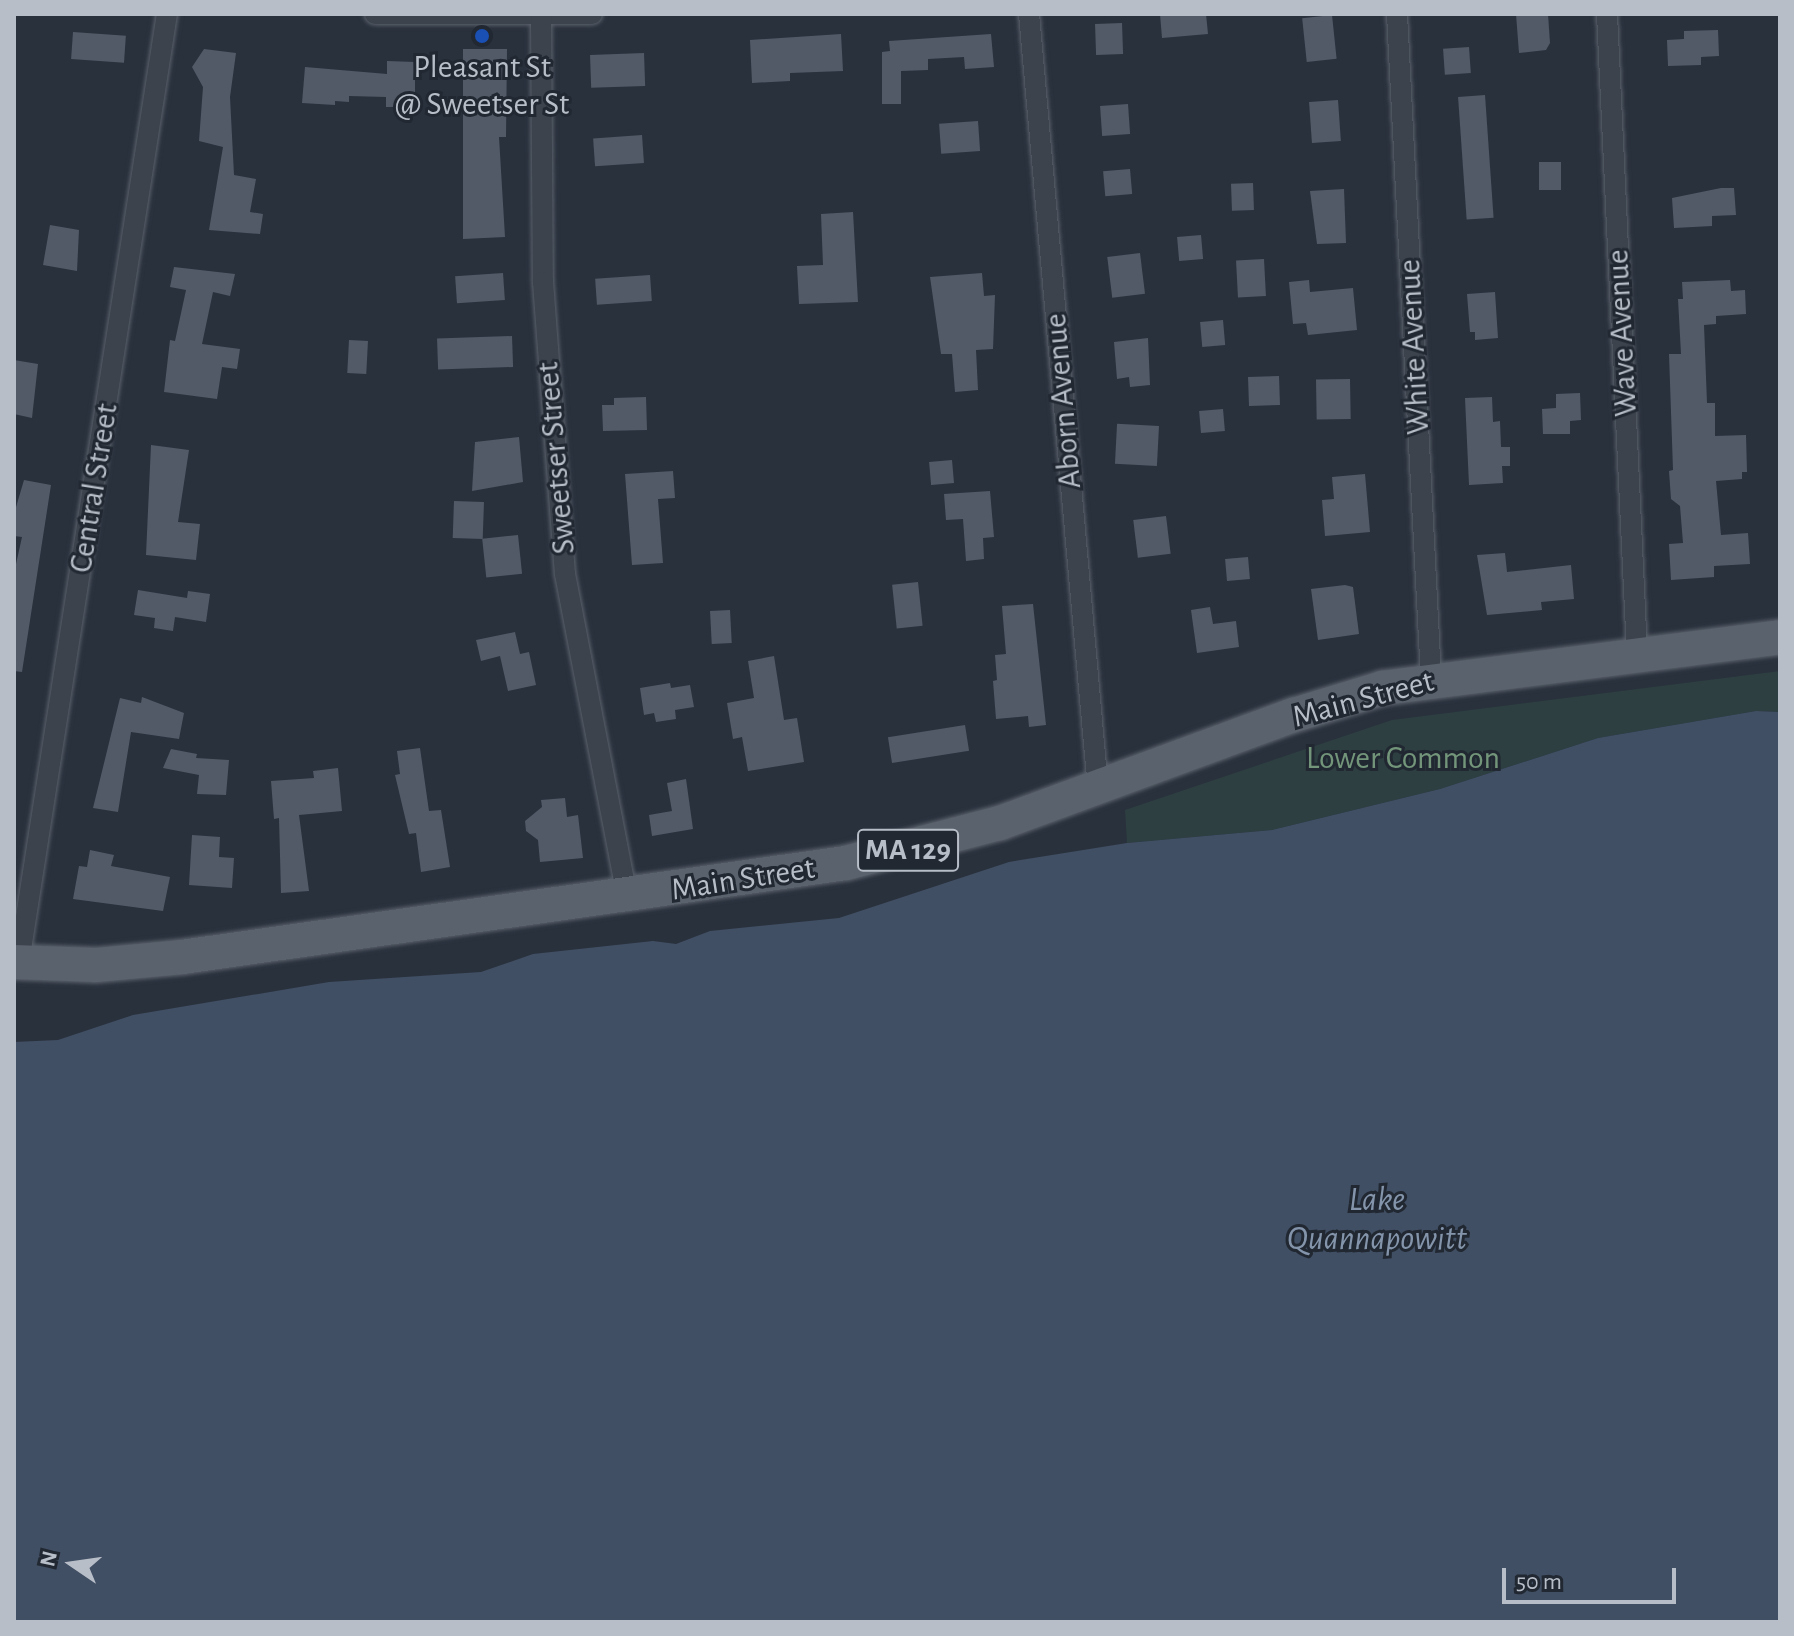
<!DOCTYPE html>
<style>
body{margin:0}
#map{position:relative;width:1794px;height:1636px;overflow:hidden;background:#29313d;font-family:"Alegreya Sans",sans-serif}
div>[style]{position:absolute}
.green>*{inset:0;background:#2d3f40}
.water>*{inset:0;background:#414f64}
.building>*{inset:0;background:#525a67;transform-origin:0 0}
.roads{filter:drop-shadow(0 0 2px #5a616b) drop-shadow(0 0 2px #5a616b)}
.street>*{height:20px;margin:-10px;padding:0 10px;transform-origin:10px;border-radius:10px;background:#3c434d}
.primary>*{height:34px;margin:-17px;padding:0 17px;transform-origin:17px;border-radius:17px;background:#5a626d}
.dots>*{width:22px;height:22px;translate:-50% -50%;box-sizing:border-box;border:4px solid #212832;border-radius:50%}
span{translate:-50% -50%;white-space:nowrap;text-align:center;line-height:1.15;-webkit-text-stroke:6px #212832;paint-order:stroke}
.shield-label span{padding:2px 6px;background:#212832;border:2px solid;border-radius:6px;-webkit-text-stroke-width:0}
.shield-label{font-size:30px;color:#b8bec8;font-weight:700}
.poi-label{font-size:32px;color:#b8bec8}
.street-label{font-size:32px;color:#b8bec8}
.park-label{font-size:32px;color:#73967b}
.water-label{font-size:34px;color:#8495ab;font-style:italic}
.frame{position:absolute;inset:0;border:16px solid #b8bec8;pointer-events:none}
.north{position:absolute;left:32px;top:1524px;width:80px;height:80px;-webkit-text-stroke:6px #212832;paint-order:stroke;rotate:283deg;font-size:22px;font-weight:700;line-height:32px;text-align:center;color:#b8bec8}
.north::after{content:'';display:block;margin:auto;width:28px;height:36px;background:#b8bec8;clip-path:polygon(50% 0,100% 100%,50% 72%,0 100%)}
.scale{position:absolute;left:1502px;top:1568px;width:174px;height:36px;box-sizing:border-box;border:4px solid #b8bec8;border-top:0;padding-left:10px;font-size:24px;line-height:28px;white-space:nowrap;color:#b8bec8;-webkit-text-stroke:6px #212832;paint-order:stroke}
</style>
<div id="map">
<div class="green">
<i style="clip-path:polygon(1780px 671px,1780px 712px,1756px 711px,1598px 738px,1440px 789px,1272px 830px,1127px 843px,1125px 810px,1392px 720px)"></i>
</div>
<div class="water">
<i style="clip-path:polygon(1756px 711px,1780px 712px,1780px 1622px,14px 1622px,14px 1042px,58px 1040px,133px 1015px,329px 982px,481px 972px,533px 954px,653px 941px,676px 944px,710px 931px,839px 918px,1009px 862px,1127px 843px,1272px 830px,1440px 789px,1598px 738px)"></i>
</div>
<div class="building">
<i style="clip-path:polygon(1160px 14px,1206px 14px,1208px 34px,1162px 38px)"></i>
<i style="clip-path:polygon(1516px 14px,1548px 14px,1550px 43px,1546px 50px,1519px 53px)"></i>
<i style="left:1332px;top:15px;width:44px;height:30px;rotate:84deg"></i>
<i style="left:1122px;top:23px;width:31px;height:27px;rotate:88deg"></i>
<i style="clip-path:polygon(1718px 30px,1719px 56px,1701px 57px,1701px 65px,1668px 66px,1667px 40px,1684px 39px,1684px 31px)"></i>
<i style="left:73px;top:32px;width:53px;height:27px;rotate:4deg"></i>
<i style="clip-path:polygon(841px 34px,843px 71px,790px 73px,790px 81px,752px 83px,750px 40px)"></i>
<i style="clip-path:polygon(991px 34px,994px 67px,965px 69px,964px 57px,928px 59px,928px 70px,901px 71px,901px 104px,882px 104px,882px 52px,890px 51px,889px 41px)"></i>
<i style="left:1469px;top:47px;width:26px;height:26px;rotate:86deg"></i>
<i style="clip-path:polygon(204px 49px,236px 53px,230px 97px,234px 175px,256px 179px,250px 212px,263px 214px,260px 234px,209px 230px,223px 147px,199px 141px,203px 87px,192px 67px)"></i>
<i style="clip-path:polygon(463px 49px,507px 49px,506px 137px,499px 137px,505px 237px,463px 239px)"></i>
<i style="left:644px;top:53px;width:33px;height:54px;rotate:88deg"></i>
<i style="clip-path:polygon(387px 61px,415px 62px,415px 107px,386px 107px,386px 97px,349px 96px,349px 102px,335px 101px,335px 105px,302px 103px,305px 67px,387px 74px)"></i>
<i style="left:1485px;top:95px;width:123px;height:27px;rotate:86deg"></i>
<i style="left:1338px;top:100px;width:41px;height:29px;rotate:86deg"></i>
<i style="left:1128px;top:104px;width:30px;height:28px;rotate:86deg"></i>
<i style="left:978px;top:121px;width:30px;height:39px;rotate:86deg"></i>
<i style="left:642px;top:135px;width:28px;height:49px;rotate:86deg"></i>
<i style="left:1539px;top:162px;width:22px;height:28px"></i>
<i style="left:1130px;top:169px;width:25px;height:27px;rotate:85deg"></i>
<i style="left:1253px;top:183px;width:27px;height:22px;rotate:88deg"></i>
<i style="clip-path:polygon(1721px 188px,1734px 188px,1736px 215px,1712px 216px,1712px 226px,1674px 228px,1672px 198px)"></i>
<i style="clip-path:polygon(1344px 189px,1346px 243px,1317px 244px,1310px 191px)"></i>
<i style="clip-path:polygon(853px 212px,858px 302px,799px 304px,797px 266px,823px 265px,821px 214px)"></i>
<i style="clip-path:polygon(50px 225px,79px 230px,77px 271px,43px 265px)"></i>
<i style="left:1201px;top:235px;width:24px;height:24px;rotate:85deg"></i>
<i style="left:1140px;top:253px;width:41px;height:33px;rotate:83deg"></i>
<i style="left:1264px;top:259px;width:37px;height:28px;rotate:87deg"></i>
<i style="clip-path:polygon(174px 267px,235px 274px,230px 296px,213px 292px,202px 344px,240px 349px,237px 369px,222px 367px,217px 399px,164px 392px,170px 340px,175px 341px,186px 290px,170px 287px)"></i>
<i style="left:503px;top:273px;width:27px;height:48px;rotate:86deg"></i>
<i style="clip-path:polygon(982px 273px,984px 296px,995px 295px,993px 349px,976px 350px,978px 390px,955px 392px,952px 354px,941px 354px,930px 277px)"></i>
<i style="left:650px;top:275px;width:26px;height:55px;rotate:86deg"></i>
<i style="clip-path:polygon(1309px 280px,1310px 292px,1353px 288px,1357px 330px,1308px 335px,1306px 323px,1293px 324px,1289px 282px)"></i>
<i style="clip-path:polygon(1730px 280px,1731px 291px,1745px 290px,1746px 314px,1716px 316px,1716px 324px,1704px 325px,1707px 403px,1715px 403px,1715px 436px,1746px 435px,1747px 472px,1742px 472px,1742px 479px,1716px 481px,1721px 535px,1748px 533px,1750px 564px,1714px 566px,1714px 577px,1671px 580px,1669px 544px,1683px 543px,1680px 506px,1671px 499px,1669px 471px,1673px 470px,1669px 354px,1681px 354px,1678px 299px,1683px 299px,1682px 282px)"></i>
<i style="clip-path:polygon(1495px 292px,1498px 338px,1475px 340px,1475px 332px,1470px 332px,1467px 294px)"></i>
<i style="left:1223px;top:320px;width:25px;height:23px;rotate:85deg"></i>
<i style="left:512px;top:336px;width:31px;height:75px;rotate:88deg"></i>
<i style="clip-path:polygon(1148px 338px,1150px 385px,1130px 387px,1129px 377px,1117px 379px,1114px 342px)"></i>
<i style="left:349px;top:340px;width:19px;height:33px;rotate:3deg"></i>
<i style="clip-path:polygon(14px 360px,38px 364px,32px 418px,14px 414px)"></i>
<i style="left:1279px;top:376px;width:29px;height:31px;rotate:88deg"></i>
<i style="left:1350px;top:379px;width:40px;height:34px;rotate:89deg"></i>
<i style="clip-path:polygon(1580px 393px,1581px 420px,1570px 421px,1570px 434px,1543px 434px,1542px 409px,1556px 408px,1556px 394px)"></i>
<i style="clip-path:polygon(646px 397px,647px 430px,603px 431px,602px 405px,614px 405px,614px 398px)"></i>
<i style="clip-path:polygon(1492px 397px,1493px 422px,1500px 421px,1501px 447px,1510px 447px,1510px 466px,1502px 466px,1503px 483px,1469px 485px,1465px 398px)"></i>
<i style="left:1223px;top:409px;width:22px;height:24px;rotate:85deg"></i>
<i style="left:1159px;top:426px;width:40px;height:42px;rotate:93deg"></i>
<i style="clip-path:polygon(519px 437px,523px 482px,472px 491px,475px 442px)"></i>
<i style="clip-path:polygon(151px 445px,189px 450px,178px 522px,200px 524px,196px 560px,146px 555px)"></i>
<i style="left:952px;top:460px;width:23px;height:23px;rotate:85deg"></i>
<i style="clip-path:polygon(673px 471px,675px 498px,658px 499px,663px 563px,632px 565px,625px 474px)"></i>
<i style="clip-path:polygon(1365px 474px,1370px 532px,1325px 536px,1322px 500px,1334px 499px,1332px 477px)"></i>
<i style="clip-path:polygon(24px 480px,51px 485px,22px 672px,14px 671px,14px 573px,22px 537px,14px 536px,14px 514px)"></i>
<i style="clip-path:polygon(990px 491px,994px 537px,983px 538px,984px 559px,966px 561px,963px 519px,946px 520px,944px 494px)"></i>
<i style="left:454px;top:501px;width:30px;height:37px;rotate:2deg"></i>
<i style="left:1166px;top:516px;width:38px;height:33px;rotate:83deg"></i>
<i style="left:518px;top:535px;width:39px;height:36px;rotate:84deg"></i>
<i style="clip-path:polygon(1505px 553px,1507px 572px,1571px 565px,1574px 599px,1541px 602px,1542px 610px,1487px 615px,1477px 555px)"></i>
<i style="left:1248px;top:557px;width:22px;height:23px;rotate:85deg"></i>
<i style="left:918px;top:582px;width:44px;height:26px;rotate:84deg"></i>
<i style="clip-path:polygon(1345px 585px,1353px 587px,1359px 634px,1318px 640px,1311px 589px)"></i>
<i style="clip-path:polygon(138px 590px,187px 598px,188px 591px,210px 594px,206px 622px,175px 617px,173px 631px,154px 628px,155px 618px,134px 615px)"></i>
<i style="clip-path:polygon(1033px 604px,1046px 725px,1029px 727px,1028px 716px,996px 719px,993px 681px,997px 680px,995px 655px,1006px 654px,1002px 606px)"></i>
<i style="clip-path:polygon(1210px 607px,1213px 624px,1236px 621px,1239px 647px,1197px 653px,1191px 610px)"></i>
<i style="left:730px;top:610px;width:33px;height:20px;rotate:87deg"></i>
<i style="clip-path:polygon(515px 632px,520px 654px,529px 652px,536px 685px,508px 691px,500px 656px,481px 661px,476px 640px)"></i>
<i style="clip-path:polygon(774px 656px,784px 720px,797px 718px,804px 762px,748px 771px,742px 737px,733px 739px,727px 703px,754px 698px,748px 661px)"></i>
<i style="clip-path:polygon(670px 683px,671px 688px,690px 685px,694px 707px,675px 710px,676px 719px,656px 722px,654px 713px,644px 715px,640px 688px)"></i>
<i style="clip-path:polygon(142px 697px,184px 713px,179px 739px,131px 732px,118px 812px,93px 808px,120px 698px,141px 703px)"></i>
<i style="left:965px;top:725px;width:26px;height:78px;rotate:81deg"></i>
<i style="clip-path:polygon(420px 748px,429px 811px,441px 810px,450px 867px,421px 872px,416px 833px,409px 834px,395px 775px,400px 774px,397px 751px)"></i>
<i style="clip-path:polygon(171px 749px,197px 754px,196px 758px,229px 760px,226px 795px,197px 794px,199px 775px,163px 768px)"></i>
<i style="clip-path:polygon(338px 768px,342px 811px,299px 815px,309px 891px,281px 893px,279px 818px,274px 819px,271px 781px,314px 778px,313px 771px)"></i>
<i style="clip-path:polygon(686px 779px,693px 829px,652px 836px,649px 815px,672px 811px,667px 783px)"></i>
<i style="clip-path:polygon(565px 798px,567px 817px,578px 815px,583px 858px,540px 862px,538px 840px,526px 831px,525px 821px,542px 807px,541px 800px)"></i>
<i style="clip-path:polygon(192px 835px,220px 837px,219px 857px,234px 858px,232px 888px,189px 885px)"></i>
<i style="clip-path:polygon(90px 850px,114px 855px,111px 866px,170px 877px,163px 911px,73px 899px,79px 866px,87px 867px)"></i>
</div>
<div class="roads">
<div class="street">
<i style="left:375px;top:14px;width:217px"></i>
<i style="left:541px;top:14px;width:268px;rotate:89.6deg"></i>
<i style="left:543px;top:282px;width:293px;rotate:85.7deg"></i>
<i style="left:565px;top:574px;width:328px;rotate:79.1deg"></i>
<i style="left:1029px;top:14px;width:778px;rotate:84.91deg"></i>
<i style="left:1397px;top:14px;width:666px;rotate:87.07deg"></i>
<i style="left:1607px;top:14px;width:640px;rotate:87.31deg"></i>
<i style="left:19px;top:962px;width:959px;rotate:-81.13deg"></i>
</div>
<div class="primary">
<i style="left:14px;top:962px;width:82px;rotate:2.1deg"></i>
<i style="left:96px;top:965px;width:86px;rotate:-5.3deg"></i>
<i style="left:182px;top:957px;width:671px;rotate:-8.06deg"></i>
<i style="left:846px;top:863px;width:159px;rotate:-14.6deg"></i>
<i style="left:1000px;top:823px;width:313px;rotate:-20.2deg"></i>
<i style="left:1294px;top:715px;width:93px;rotate:-16.9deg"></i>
<i style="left:1383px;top:688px;width:400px;rotate:-7.3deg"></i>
</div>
</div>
<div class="dots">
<i style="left:482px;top:36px;background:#1a4fb4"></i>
</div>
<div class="shield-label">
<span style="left:908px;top:850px">MA 129</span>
</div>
<div class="poi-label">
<span style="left:482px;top:86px">Pleasant St<br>@ Sweetser St</span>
</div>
<div class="street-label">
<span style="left:1622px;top:333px;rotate:-93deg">Wave Avenue</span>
<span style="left:1414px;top:347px;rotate:-93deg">White Avenue</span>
<span style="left:1063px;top:401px;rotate:-95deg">Aborn Avenue</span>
<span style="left:556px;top:458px;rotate:-95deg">Sweetser Street</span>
<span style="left:94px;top:488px;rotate:-81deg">Central Street</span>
<span style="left:1363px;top:699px;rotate:-15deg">Main Street</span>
<span style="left:743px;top:879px;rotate:-9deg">Main Street</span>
</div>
<div class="park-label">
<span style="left:1403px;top:758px">Lower Common</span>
</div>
<div class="water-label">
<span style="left:1377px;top:1220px">Lake<br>Quannapowitt</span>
</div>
<div class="frame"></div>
<div class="north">N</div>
<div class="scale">50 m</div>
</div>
